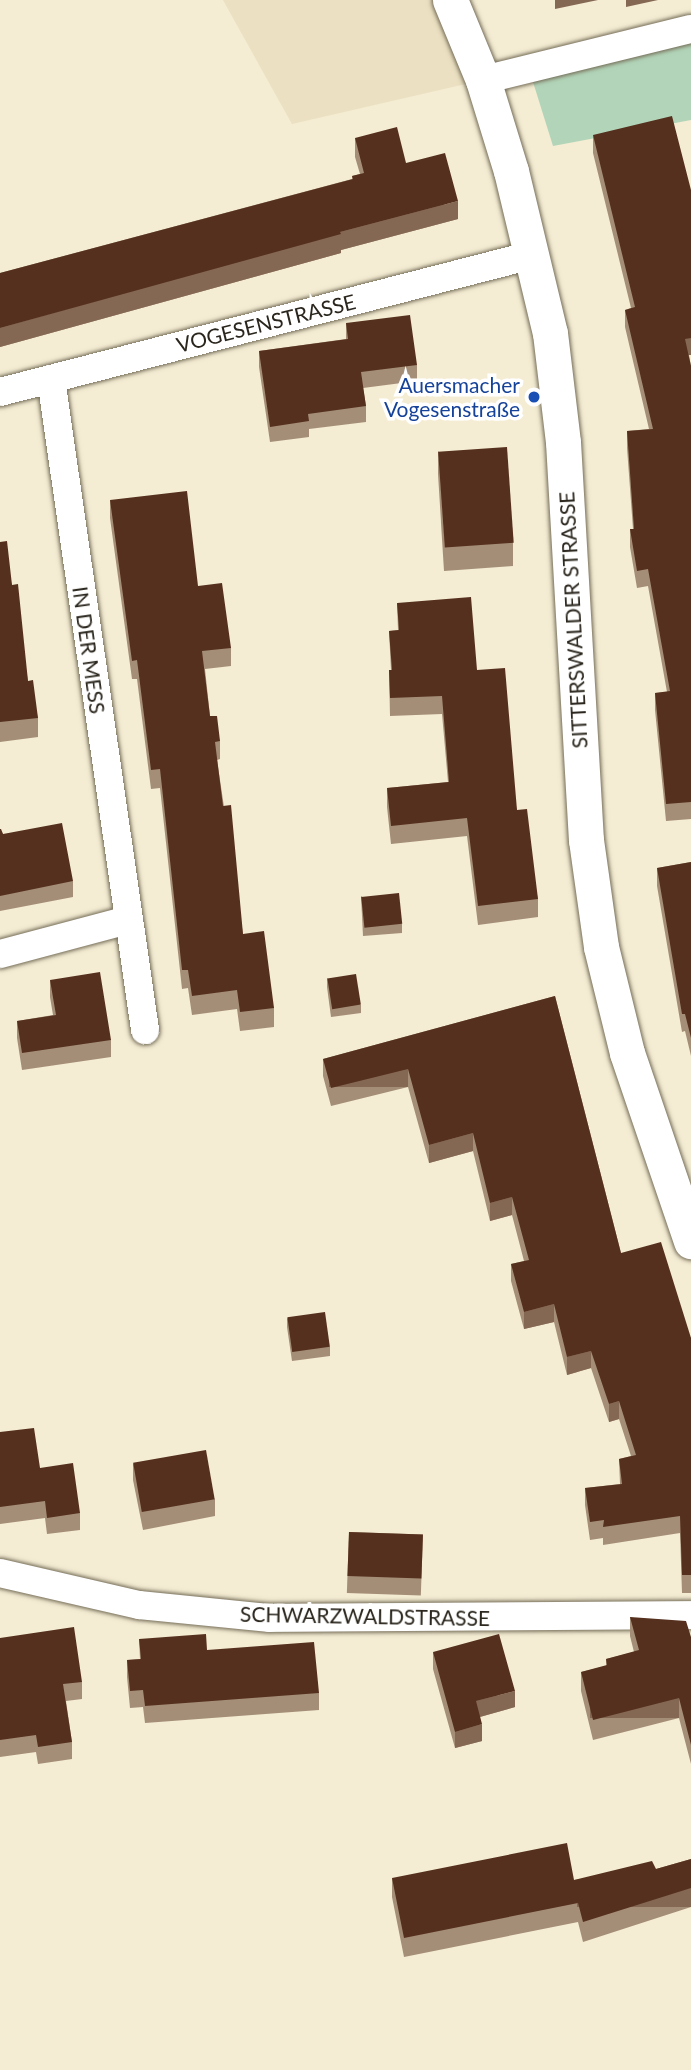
<!DOCTYPE html>
<meta charset="utf-8">
<style>
body{margin:0}
#map{position:relative;width:691px;height:2070px;overflow:hidden;background:#f4ecd3;font-family:Lato,sans-serif}
div>[style]{position:absolute}
.built>*{inset:0;background:#ebe0c1}
.green>*{inset:0;background:#b2d5b9}
.roads{filter:drop-shadow(0 0 2px #756d58) drop-shadow(0 0 2px #756d58)}
.minor>*{height:28px;margin:-14px;padding:0 14px;transform-origin:14px;border-radius:14px;background:#fff}
.tertiary>*{height:35px;margin:-17.5px;padding:0 17.5px;transform-origin:17.5px;border-radius:17.5px;background:#fff}
.wall>*{inset:0;background:#a48e78;transform-origin:0 0}
.shaded-wall>*{inset:0;background:#856854;transform-origin:0 0}
.building>*{inset:0;background:#55301e;transform-origin:0 0}
.dots>*{width:19px;height:19px;translate:-50% -50%;box-sizing:border-box;border:4px solid #fff;border-radius:50%}
span{translate:-50% -50%;white-space:nowrap;text-align:center;line-height:1.15;-webkit-text-stroke:7px #fff;paint-order:stroke}
.street-label{font-size:21px;color:#2a261d}
.transit-label{font-size:21px;color:#164399}
.right{translate:-100% -50%;text-align:right}
</style>
<div id="map">
<div class="built">
<i style="clip-path:polygon(223px 0,450px 0,483px 80px,292px 124px)"></i>
</div>
<div class="green">
<i style="clip-path:polygon(691px 29px,691px 120px,553px 146px,528px 66px)"></i>
</div>
<div class="roads">
<div class="minor">
<i style="left:483px;top:80px;width:214px;rotate:-13.8deg"></i>
<i style="left:51px;top:379px;width:658px;rotate:81.78deg"></i>
<i style="left:0;top:392px;width:549px;rotate:-14.44deg"></i>
<i style="left:0;top:954px;width:132px;rotate:-14.9deg"></i>
<i style="left:0;top:1573px;width:143px;rotate:13deg"></i>
<i style="left:139px;top:1605px;width:132px;rotate:5.7deg"></i>
<i style="left:270px;top:1618px;width:421px;rotate:-0.4deg"></i>
</div>
<div class="tertiary">
<i style="left:450px;top:0;width:87px;rotate:67.6deg"></i>
<i style="left:483px;top:80px;width:95px;rotate:72.9deg"></i>
<i style="left:511px;top:171px;width:167px;rotate:76.5deg"></i>
<i style="left:550px;top:333px;width:110px;rotate:83.2deg"></i>
<i style="left:563px;top:442px;width:399px;rotate:86.7deg"></i>
<i style="left:586px;top:840px;width:108px;rotate:82deg"></i>
<i style="left:601px;top:947px;width:109px;rotate:76.2deg"></i>
<i style="left:627px;top:1053px;width:199px;rotate:71.2deg"></i>
</div>
</div>
<div class="wall">
<i style="clip-path:polygon(593px 135px,691px 355px,689px 355px,691px 366px,691px 819px,666px 821px,655px 710px,655px 693px,667px 692px,648px 586px,637px 588px,630px 547px,630px 529px,633px 529px,627px 448px,627px 431px,649px 429px,625px 327px,625px 310px,631px 308px,593px 153px)"></i>
<i style="clip-path:polygon(355px 138px,406px 163px,458px 219px,341px 250px,341px 253px,0 347px,0 273px,352px 179px,352px 176px,360px 174px,355px 157px)"></i>
<i style="clip-path:polygon(346px 323px,417px 365px,417px 381px,363px 388px,366px 406px,366px 422px,309px 429px,309px 437px,270px 442px,259px 367px,259px 351px,346px 339px)"></i>
<i style="clip-path:polygon(438px 451px,513px 543px,513px 566px,444px 571px,438px 474px)"></i>
<i style="clip-path:polygon(110px 500px,198px 586px,231px 648px,231px 666px,205px 669px,210px 716px,220px 741px,220px 759px,217px 760px,243px 934px,274px 1008px,274px 1027px,240px 1031px,237px 1009px,192px 1015px,188px 988px,182px 989px,160px 788px,151px 789px,137px 679px,132px 679px,110px 518px)"></i>
<i style="clip-path:polygon(0 542px,12px 585px,28px 681px,38px 718px,38px 737px,0 742px)"></i>
<i style="clip-path:polygon(397px 603px,477px 670px,517px 810px,538px 899px,538px 917px,478px 925px,467px 836px,391px 844px,387px 807px,387px 788px,448px 782px,442px 714px,390px 716px,389px 670px,391px 670px,389px 631px,398px 630px)"></i>
<i style="clip-path:polygon(0 829px,3px 834px,73px 881px,73px 897px,0 911px)"></i>
<i style="clip-path:polygon(691px 862px,691px 1056px,685px 1031px,682px 1032px,657px 886px,657px 868px)"></i>
<i style="clip-path:polygon(361px 896px,402px 924px,402px 933px,363px 936px)"></i>
<i style="clip-path:polygon(327px 978px,361px 1005px,361px 1013px,331px 1017px,327px 987px)"></i>
<i style="clip-path:polygon(50px 980px,111px 1040px,111px 1057px,22px 1070px,17px 1038px,17px 1021px,53px 1015px,50px 997px)"></i>
<i style="clip-path:polygon(555px 996px,621px 1253px,691px 1338px,691px 1593px,682px 1593px,680px 1533px,603px 1545px,603px 1538px,590px 1540px,585px 1505px,585px 1488px,620px 1484px,619px 1459px,631px 1456px,619px 1419px,609px 1422px,591px 1368px,567px 1375px,554px 1322px,524px 1329px,511px 1281px,511px 1264px,524px 1261px,512px 1215px,490px 1221px,473px 1151px,429px 1163px,408px 1087px,331px 1106px,323px 1076px,323px 1059px)"></i>
<i style="clip-path:polygon(287px 1318px,330px 1347px,330px 1356px,292px 1361px,287px 1327px)"></i>
<i style="clip-path:polygon(0 1432px,40px 1468px,80px 1513px,80px 1530px,47px 1534px,45px 1518px,0 1524px)"></i>
<i style="clip-path:polygon(133px 1464px,215px 1499px,215px 1516px,143px 1530px,133px 1480px)"></i>
<i style="left:349px;top:1532px;width:74px;height:61px;rotate:2deg"></i>
<i style="clip-path:polygon(630px 1617px,691px 1637px,691px 1764px,679px 1718px,593px 1740px,581px 1691px,581px 1672px,606px 1666px,606px 1659px,634px 1652px,630px 1636px)"></i>
<i style="clip-path:polygon(0 1638px,82px 1682px,82px 1699px,66px 1701px,72px 1742px,72px 1759px,38px 1764px,36px 1752px,0 1757px)"></i>
<i style="clip-path:polygon(139px 1639px,207px 1650px,319px 1693px,319px 1710px,145px 1723px,143px 1707px,130px 1708px,127px 1677px,127px 1660px,140px 1659px)"></i>
<i style="clip-path:polygon(433px 1652px,515px 1707px,480px 1717px,482px 1741px,455px 1748px,433px 1669px)"></i>
<i style="clip-path:polygon(691px 1859px,691px 1907px,583px 1942px,578px 1922px,404px 1957px,392px 1897px,392px 1878px,574px 1880px,656px 1869px)"></i>
</div>
<div class="shaded-wall">
<i style="clip-path:polygon(555px 0,598px 0,555px 9px)"></i>
<i style="clip-path:polygon(626px 0,658px 0,626px 7px)"></i>
<i style="clip-path:polygon(458px 201px,458px 219px,341px 250px,341px 253px,0 347px,0 328px,340px 232px)"></i>
<i style="left:691px;top:338px;width:17px;height:6px;rotate:90deg"></i>
<i style="left:408px;top:1069px;width:18px;height:79px;rotate:90deg"></i>
<i style="clip-path:polygon(473px 1133px,473px 1151px,429px 1163px,429px 1145px)"></i>
<i style="clip-path:polygon(512px 1197px,512px 1215px,490px 1221px,490px 1203px)"></i>
<i style="clip-path:polygon(554px 1304px,554px 1322px,524px 1329px,524px 1312px)"></i>
<i style="clip-path:polygon(591px 1351px,591px 1368px,567px 1375px,567px 1357px)"></i>
<i style="clip-path:polygon(619px 1401px,619px 1419px,609px 1422px,609px 1404px)"></i>
<i style="clip-path:polygon(515px 1691px,515px 1707px,476px 1718px,476px 1701px)"></i>
<i style="left:679px;top:1698px;width:20px;height:89px;rotate:90deg"></i>
<i style="clip-path:polygon(482px 1724px,482px 1741px,455px 1748px,455px 1732px)"></i>
<i style="left:691px;top:1887px;width:20px;height:114px;rotate:90deg"></i>
</div>
<div class="building">
<i style="clip-path:polygon(672px 116px,691px 190px,691px 338px,685px 339px,691px 366px,691px 802px,666px 804px,655px 693px,670px 691px,648px 569px,637px 571px,630px 529px,634px 529px,627px 431px,653px 429px,625px 310px,635px 307px,593px 135px)"></i>
<i style="clip-path:polygon(397px 127px,406px 163px,445px 153px,458px 201px,340px 232px,341px 234px,0 328px,0 273px,353px 179px,352px 176px,364px 173px,355px 138px)"></i>
<i style="clip-path:polygon(410px 315px,417px 365px,361px 372px,366px 406px,308px 414px,309px 421px,270px 427px,259px 351px,348px 339px,346px 323px)"></i>
<i style="left:507px;top:447px;width:96px;height:69px;rotate:86deg"></i>
<i style="clip-path:polygon(187px 491px,198px 586px,222px 583px,231px 648px,202px 651px,210px 716px,217px 716px,220px 741px,215px 742px,223px 806px,231px 805px,243px 934px,264px 931px,274px 1008px,240px 1012px,237px 990px,192px 996px,188px 970px,182px 970px,160px 769px,151px 770px,137px 660px,132px 661px,110px 500px)"></i>
<i style="clip-path:polygon(7px 541px,12px 585px,18px 584px,28px 681px,33px 680px,38px 718px,0 722px,0 542px)"></i>
<i style="clip-path:polygon(471px 597px,477px 670px,505px 668px,517px 810px,527px 809px,538px 899px,478px 906px,467px 818px,391px 826px,387px 788px,449px 782px,442px 696px,390px 698px,389px 670px,392px 670px,389px 631px,399px 630px,397px 603px)"></i>
<i style="clip-path:polygon(62px 823px,73px 881px,0 896px,0 829px,1px 829px,3px 834px)"></i>
<i style="clip-path:polygon(691px 862px,691px 1038px,685px 1014px,682px 1014px,657px 868px)"></i>
<i style="left:399px;top:893px;width:31px;height:38px;rotate:84deg"></i>
<i style="clip-path:polygon(100px 972px,111px 1040px,22px 1053px,17px 1021px,56px 1015px,50px 980px)"></i>
<i style="left:356px;top:974px;width:31px;height:29px;rotate:81deg"></i>
<i style="clip-path:polygon(555px 996px,621px 1253px,661px 1242px,691px 1338px,691px 1575px,682px 1575px,680px 1516px,603px 1527px,604px 1520px,590px 1522px,585px 1488px,622px 1484px,619px 1459px,636px 1455px,619px 1401px,609px 1404px,591px 1351px,567px 1357px,554px 1304px,524px 1312px,511px 1264px,529px 1260px,512px 1197px,490px 1203px,473px 1133px,429px 1145px,408px 1069px,331px 1088px,323px 1059px)"></i>
<i style="left:325px;top:1312px;width:35px;height:38px;rotate:82deg"></i>
<i style="clip-path:polygon(34px 1428px,40px 1468px,73px 1463px,80px 1513px,47px 1518px,45px 1501px,0 1507px,0 1432px)"></i>
<i style="left:206px;top:1450px;width:50px;height:74px;rotate:80deg"></i>
<i style="left:349px;top:1532px;width:74px;height:44px;rotate:2deg"></i>
<i style="clip-path:polygon(630px 1617px,686px 1621px,691px 1637px,691px 1745px,679px 1698px,593px 1720px,581px 1672px,607px 1665px,606px 1659px,639px 1650px)"></i>
<i style="clip-path:polygon(74px 1627px,82px 1682px,63px 1684px,72px 1742px,38px 1747px,36px 1735px,0 1740px,0 1638px)"></i>
<i style="clip-path:polygon(206px 1634px,207px 1650px,314px 1642px,319px 1693px,145px 1706px,143px 1690px,130px 1691px,127px 1660px,141px 1659px,139px 1639px)"></i>
<i style="clip-path:polygon(499px 1634px,515px 1691px,476px 1701px,482px 1724px,455px 1732px,433px 1652px)"></i>
<i style="clip-path:polygon(567px 1843px,574px 1880px,652px 1861px,656px 1869px,691px 1859px,691px 1888px,583px 1922px,577px 1899px,578px 1903px,404px 1938px,392px 1878px)"></i>
</div>
<div class="dots">
<i style="left:534px;top:397px;background:#1a4fb4"></i>
</div>
<div class="street-label">
<span style="left:266px;top:323px;rotate:-14deg">VOGESENSTRASSE</span>
<span style="left:573px;top:620px;rotate:-93deg">SITTERSWALDER STRASSE</span>
<span style="left:89px;top:650px;rotate:82deg">IN DER MESS</span>
<span style="left:365px;top:1616px;rotate:1deg">SCHWARZWALDSTRASSE</span>
</div>
<div class="transit-label">
<span class="right" style="left:520px;top:397px">Auersmacher<br>Vogesenstraße</span>
</div>
</div>
